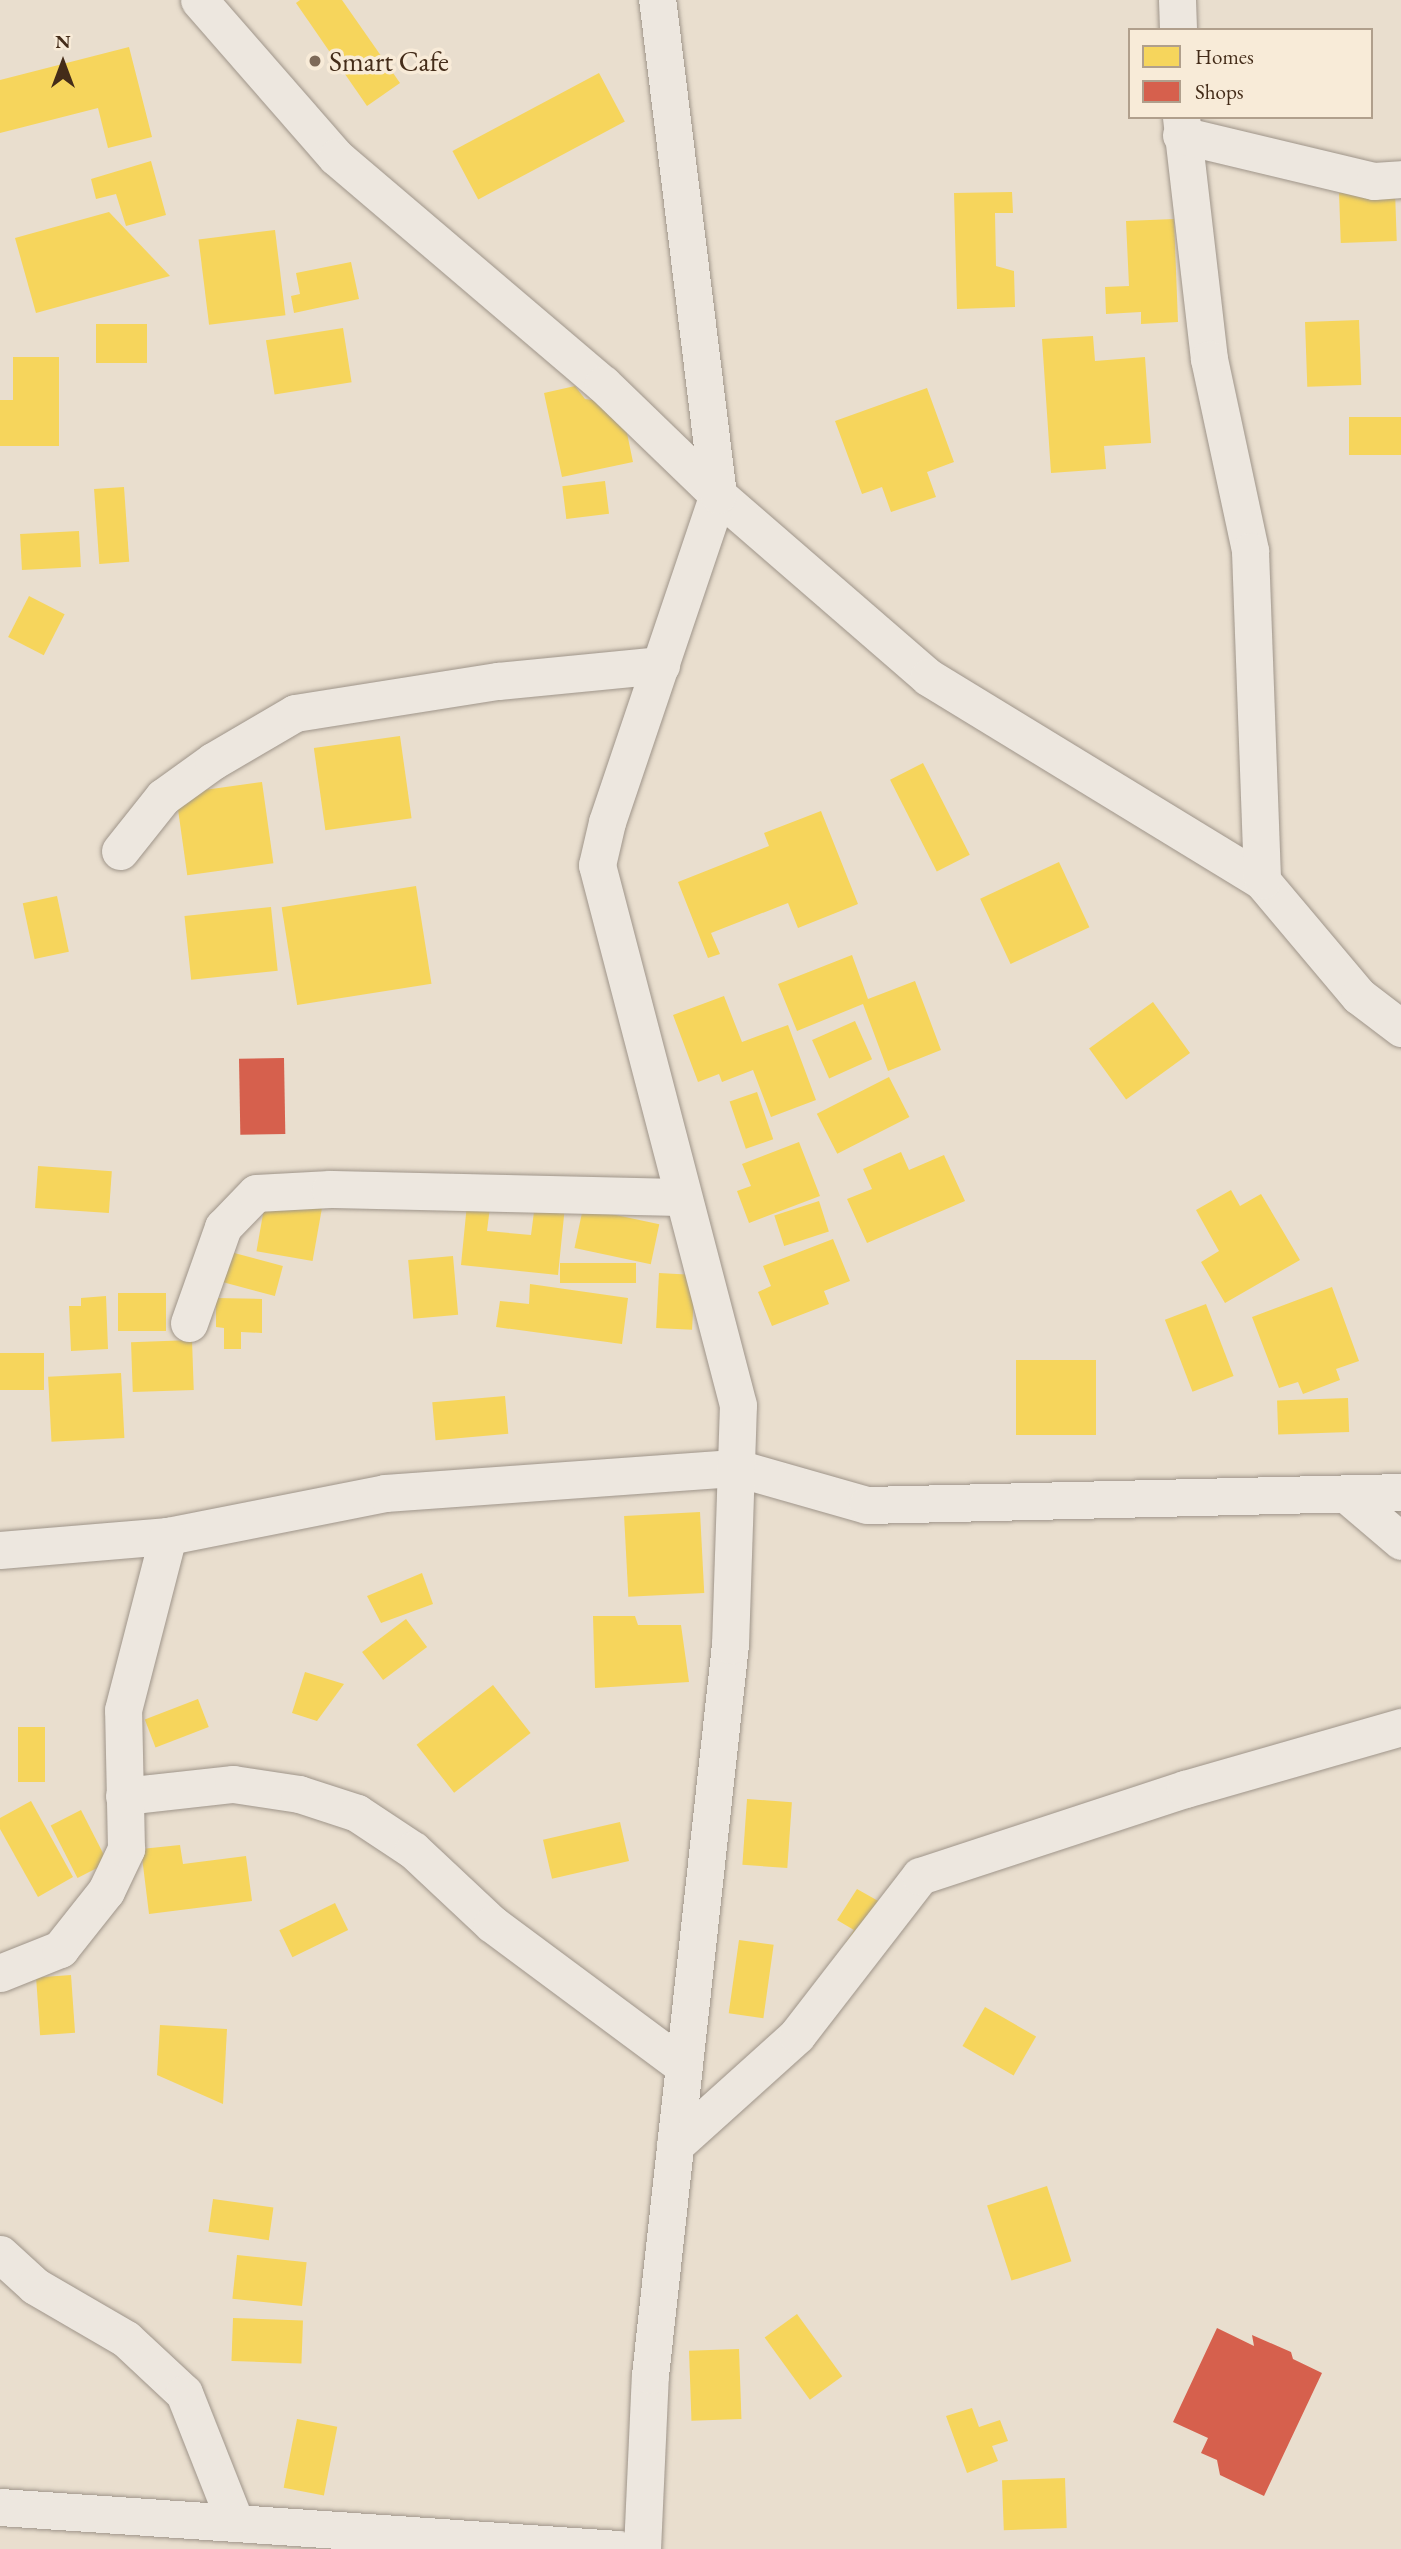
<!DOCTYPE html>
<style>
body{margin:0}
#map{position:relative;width:1401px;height:2549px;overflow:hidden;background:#e9dece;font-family:"EB Garamond",serif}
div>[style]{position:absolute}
.homes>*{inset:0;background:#f6d55c;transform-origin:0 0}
.shops>*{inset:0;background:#d6604d;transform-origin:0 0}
.roads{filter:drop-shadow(0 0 2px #9f958a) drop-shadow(0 0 2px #9f958a)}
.minor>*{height:37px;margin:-18.5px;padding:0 18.5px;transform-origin:18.5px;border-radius:18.5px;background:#ede7df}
.dots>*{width:19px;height:19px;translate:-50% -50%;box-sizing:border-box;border:4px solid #f8ebd8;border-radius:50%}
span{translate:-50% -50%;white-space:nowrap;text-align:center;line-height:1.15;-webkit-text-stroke:7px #f8ebd8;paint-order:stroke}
.poi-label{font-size:28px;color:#442c19}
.left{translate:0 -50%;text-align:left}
.legend{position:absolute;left:1128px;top:28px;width:245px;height:91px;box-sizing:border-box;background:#f8ebd8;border:2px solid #b09f8c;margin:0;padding:9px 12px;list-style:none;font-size:21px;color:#442c19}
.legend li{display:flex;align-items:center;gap:14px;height:35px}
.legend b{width:35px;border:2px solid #b09f8c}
.north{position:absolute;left:28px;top:28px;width:70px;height:70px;-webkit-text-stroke:5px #f8ebd8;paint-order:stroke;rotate:0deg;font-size:19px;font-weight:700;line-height:28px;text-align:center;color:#442c19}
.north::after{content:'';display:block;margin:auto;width:24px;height:32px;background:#442c19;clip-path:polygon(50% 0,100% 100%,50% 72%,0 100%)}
</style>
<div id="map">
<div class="homes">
<i style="clip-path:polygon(300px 0,342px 0,400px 83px,367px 106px,296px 3px)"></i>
<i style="clip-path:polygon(129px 47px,152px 137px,108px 148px,98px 108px,0 133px,0 80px)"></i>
<i style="left:599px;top:73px;width:55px;height:166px;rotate:62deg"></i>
<i style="clip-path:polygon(151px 161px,166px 215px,126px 226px,116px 194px,96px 199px,91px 179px)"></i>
<i style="left:1395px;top:191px;width:50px;height:56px;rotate:88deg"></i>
<i style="clip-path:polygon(1012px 192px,1013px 213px,995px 213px,996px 266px,1014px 271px,1015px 307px,957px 309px,954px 193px)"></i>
<i style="clip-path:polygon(109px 212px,170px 276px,36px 313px,15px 238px)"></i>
<i style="clip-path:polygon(1174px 219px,1178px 322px,1141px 324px,1141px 312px,1106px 314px,1105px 287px,1129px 286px,1126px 221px)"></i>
<i style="left:275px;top:230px;width:86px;height:77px;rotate:83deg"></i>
<i style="clip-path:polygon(351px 262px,359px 299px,294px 313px,291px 296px,300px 294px,296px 273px)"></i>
<i style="left:1359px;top:320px;width:65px;height:54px;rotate:88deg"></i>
<i style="left:96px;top:324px;width:51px;height:39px"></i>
<i style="left:343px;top:328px;width:55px;height:78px;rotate:81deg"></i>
<i style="clip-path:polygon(1093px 336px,1095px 361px,1145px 357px,1151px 443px,1104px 446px,1106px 469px,1051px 473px,1042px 339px)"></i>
<i style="clip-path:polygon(13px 357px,59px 357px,59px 446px,0 446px,0 400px,13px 400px)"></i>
<i style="clip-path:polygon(575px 386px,585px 399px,612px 403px,623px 414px,633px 462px,562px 477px,544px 393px)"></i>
<i style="clip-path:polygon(927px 388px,954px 462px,927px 472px,936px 497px,891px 512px,882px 487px,862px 494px,835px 421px)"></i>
<i style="left:1401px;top:417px;width:38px;height:52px;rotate:90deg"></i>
<i style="left:605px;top:481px;width:33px;height:43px;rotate:83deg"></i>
<i style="left:124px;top:487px;width:75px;height:30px;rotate:86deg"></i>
<i style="left:79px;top:531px;width:36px;height:59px;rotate:87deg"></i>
<i style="left:29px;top:596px;width:40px;height:46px;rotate:27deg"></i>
<i style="left:400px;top:736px;width:83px;height:87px;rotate:82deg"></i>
<i style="left:923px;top:763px;width:103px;height:37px;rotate:63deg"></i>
<i style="left:262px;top:782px;width:82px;height:87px;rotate:82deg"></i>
<i style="clip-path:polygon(821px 811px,858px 904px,798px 928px,788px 903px,711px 933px,720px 954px,708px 958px,678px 882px,769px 846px,764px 833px)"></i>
<i style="left:1059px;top:862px;width:72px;height:87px;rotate:65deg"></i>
<i style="left:416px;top:886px;width:99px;height:136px;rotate:81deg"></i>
<i style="left:57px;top:896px;width:57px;height:35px;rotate:78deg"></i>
<i style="left:271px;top:907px;width:64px;height:87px;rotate:84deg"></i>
<i style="clip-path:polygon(852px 955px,868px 999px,915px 981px,941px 1050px,888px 1071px,863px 1004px,797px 1031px,778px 984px)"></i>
<i style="clip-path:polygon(724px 996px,742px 1042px,788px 1025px,816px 1100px,771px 1117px,753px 1070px,722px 1082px,719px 1074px,698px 1082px,673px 1015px)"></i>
<i style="left:1153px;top:1002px;width:63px;height:79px;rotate:54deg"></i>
<i style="left:855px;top:1021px;width:42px;height:47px;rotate:66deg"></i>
<i style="left:889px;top:1077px;width:45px;height:81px;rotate:63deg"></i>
<i style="left:757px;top:1092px;width:50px;height:29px;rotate:71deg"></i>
<i style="clip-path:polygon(799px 1142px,820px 1196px,749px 1223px,737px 1191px,751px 1186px,742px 1164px)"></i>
<i style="clip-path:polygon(901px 1152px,909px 1170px,944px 1155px,965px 1201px,867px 1243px,847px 1199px,872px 1189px,863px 1169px)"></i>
<i style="left:38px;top:1166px;width:74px;height:42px;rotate:4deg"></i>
<i style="clip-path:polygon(1231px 1190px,1240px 1206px,1261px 1194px,1300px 1260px,1225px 1303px,1201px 1262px,1219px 1251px,1196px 1210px)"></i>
<i style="left:266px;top:1197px;width:57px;height:55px;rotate:10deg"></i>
<i style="left:819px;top:1201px;width:32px;height:47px;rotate:72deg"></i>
<i style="clip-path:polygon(467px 1204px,490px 1207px,487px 1231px,531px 1235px,535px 1204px,565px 1206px,558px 1275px,461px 1265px)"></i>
<i style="left:583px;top:1208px;width:78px;height:41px;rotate:12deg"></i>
<i style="clip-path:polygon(833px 1239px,850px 1281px,824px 1291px,829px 1304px,772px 1326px,758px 1292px,771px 1286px,763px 1266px)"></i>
<i style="left:223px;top:1250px;width:62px;height:31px;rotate:15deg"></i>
<i style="left:453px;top:1256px;width:59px;height:45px;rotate:85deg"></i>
<i style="left:560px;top:1263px;width:76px;height:20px"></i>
<i style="left:659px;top:1273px;width:36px;height:55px;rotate:3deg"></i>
<i style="clip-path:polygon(530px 1284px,628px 1298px,622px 1344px,496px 1327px,500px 1301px,529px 1304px)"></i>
<i style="clip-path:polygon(1332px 1287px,1359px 1361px,1336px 1369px,1340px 1380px,1303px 1394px,1298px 1382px,1279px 1388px,1252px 1317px)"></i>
<i style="left:118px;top:1293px;width:48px;height:38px"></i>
<i style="clip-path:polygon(106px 1296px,108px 1349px,71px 1351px,69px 1306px,81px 1306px,81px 1298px)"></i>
<i style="clip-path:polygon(216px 1298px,262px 1299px,262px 1333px,241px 1332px,241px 1349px,224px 1349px,224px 1328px,216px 1327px)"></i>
<i style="left:1206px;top:1304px;width:77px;height:44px;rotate:69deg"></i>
<i style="left:192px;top:1340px;width:50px;height:61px;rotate:88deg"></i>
<i style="left:0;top:1353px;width:44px;height:37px"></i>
<i style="left:1016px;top:1360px;width:80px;height:75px"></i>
<i style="left:121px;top:1373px;width:65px;height:73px;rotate:87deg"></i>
<i style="left:505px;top:1396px;width:38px;height:73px;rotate:85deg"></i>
<i style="left:1348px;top:1398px;width:34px;height:71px;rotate:88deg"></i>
<i style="left:700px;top:1512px;width:81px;height:76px;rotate:87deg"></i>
<i style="clip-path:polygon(422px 1573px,433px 1604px,381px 1623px,367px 1596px)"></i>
<i style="clip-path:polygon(593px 1616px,635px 1616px,638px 1625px,681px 1625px,689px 1682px,595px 1688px)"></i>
<i style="left:406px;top:1619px;width:35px;height:55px;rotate:53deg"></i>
<i style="clip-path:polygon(305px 1672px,344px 1684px,317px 1721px,292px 1713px)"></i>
<i style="left:493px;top:1685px;width:61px;height:97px;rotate:52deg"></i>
<i style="left:198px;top:1699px;width:30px;height:57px;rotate:69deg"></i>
<i style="left:18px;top:1727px;width:27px;height:55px"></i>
<i style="left:747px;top:1799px;width:45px;height:66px;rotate:4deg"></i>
<i style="clip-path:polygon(31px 1801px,73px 1877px,38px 1897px,0 1829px,0 1818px)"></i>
<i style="left:81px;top:1810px;width:59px;height:34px;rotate:63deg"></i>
<i style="left:620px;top:1822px;width:40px;height:79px;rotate:77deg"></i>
<i style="clip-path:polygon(180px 1845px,183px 1864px,246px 1856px,252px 1901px,149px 1914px,141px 1849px)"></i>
<i style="clip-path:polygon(857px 1889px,880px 1902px,843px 1947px,854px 1930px,837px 1920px)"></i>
<i style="left:335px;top:1903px;width:30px;height:62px;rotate:64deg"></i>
<i style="left:739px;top:1940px;width:35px;height:74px;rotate:8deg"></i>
<i style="left:71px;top:1975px;width:58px;height:35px;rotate:86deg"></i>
<i style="left:985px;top:2007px;width:59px;height:45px;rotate:30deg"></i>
<i style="clip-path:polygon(160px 2025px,227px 2029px,223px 2104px,157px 2075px)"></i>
<i style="left:1047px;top:2186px;width:79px;height:63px;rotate:72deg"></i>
<i style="left:213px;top:2199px;width:61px;height:33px;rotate:8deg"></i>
<i style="left:237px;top:2255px;width:70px;height:44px;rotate:6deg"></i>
<i style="left:797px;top:2314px;width:77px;height:40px;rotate:54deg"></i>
<i style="left:233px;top:2318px;width:70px;height:43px;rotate:2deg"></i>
<i style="left:739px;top:2349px;width:70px;height:50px;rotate:88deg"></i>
<i style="clip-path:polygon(972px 2408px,979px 2427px,1000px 2420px,1008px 2441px,992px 2446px,998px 2461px,967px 2473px,946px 2416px)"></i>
<i style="left:297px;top:2419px;width:41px;height:70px;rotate:11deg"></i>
<i style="left:1065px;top:2478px;width:50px;height:63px;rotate:88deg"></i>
</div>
<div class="shops">
<i style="left:284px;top:1058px;width:76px;height:45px;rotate:89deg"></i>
<i style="clip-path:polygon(1217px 2328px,1254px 2346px,1252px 2335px,1291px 2352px,1293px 2359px,1322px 2373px,1264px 2496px,1220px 2475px,1217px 2460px,1201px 2453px,1208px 2438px,1173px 2422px)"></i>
</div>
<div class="roads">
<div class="minor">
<i style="left:199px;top:0;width:208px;rotate:48.9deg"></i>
<i style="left:336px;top:157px;width:350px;rotate:40.4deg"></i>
<i style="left:603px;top:384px;width:160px;rotate:44deg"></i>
<i style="left:718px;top:495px;width:278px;rotate:40.9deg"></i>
<i style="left:928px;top:677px;width:391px;rotate:31.4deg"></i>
<i style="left:1262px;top:881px;width:150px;rotate:49.9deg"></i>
<i style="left:1359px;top:996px;width:53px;rotate:37.3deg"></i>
<i style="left:1177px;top:0;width:30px;rotate:88deg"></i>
<i style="left:1181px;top:117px;width:244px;rotate:83.4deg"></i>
<i style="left:1209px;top:359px;width:196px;rotate:77.9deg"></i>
<i style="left:1250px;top:551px;width:330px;rotate:87.9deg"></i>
<i style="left:1181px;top:135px;width:198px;rotate:13.4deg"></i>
<i style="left:1374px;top:181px;width:27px;rotate:-4deg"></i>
<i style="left:120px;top:851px;width:69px;rotate:-51.5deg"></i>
<i style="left:163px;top:797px;width:62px;rotate:-35.8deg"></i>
<i style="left:213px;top:761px;width:95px;rotate:-30.3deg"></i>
<i style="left:295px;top:713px;width:206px;rotate:-9deg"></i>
<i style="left:498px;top:681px;width:164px;rotate:-5.6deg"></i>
<i style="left:189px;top:1323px;width:102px;rotate:-70.5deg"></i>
<i style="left:223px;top:1227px;width:47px;rotate:-45.9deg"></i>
<i style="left:256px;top:1193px;width:74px;rotate:-3.1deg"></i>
<i style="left:330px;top:1189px;width:352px;rotate:1.3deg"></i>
<i style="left:1347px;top:1495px;width:71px;rotate:40.4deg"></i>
<i style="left:0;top:1550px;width:169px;rotate:-4.8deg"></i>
<i style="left:168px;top:1536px;width:221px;rotate:-11.2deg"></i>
<i style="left:385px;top:1493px;width:353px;rotate:-4.1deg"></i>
<i style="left:737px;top:1468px;width:135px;rotate:15.9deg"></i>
<i style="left:867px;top:1505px;width:534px;rotate:-1.39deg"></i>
<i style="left:124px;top:1796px;width:110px;rotate:-6.3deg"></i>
<i style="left:233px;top:1784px;width:67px;rotate:8.6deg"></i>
<i style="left:299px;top:1794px;width:61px;rotate:18.1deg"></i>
<i style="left:357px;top:1813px;width:67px;rotate:33.5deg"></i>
<i style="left:413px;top:1850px;width:108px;rotate:43.1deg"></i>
<i style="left:492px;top:1924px;width:238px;rotate:36.6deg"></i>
<i style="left:0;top:1973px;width:65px;rotate:-21.8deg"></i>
<i style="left:60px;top:1949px;width:74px;rotate:-51.6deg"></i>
<i style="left:106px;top:1891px;width:47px;rotate:-64.5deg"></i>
<i style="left:126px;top:1849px;width:139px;rotate:-91.2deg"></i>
<i style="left:123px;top:1710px;width:180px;rotate:-75.5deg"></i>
<i style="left:675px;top:2145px;width:164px;rotate:-42deg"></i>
<i style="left:797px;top:2035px;width:201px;rotate:-52.3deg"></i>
<i style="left:920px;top:1876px;width:279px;rotate:-18.2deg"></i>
<i style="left:1185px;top:1789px;width:225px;rotate:-16deg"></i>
<i style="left:0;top:2254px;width:47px;rotate:42.4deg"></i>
<i style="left:35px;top:2286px;width:105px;rotate:30.2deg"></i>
<i style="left:126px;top:2339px;width:79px;rotate:43deg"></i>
<i style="left:184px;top:2393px;width:139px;rotate:68.4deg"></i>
<i style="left:0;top:2507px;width:619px;rotate:3.89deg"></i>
<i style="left:642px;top:2549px;width:174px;rotate:-87.4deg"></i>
<i style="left:650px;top:2375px;width:734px;rotate:-83.75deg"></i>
<i style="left:730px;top:1645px;width:240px;rotate:-88.1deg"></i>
<i style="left:738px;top:1405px;width:558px;rotate:-104.63deg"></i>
<i style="left:597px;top:865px;width:44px;rotate:-76.9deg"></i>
<i style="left:607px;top:822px;width:345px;rotate:-71.3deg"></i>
<i style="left:718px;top:495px;width:499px;rotate:-97deg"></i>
</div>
</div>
<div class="dots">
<i style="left:315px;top:61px;background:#7e6a58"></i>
</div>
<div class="poi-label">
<span class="left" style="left:329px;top:61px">Smart Cafe</span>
</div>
<ul class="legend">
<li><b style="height:19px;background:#f6d55c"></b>Homes</li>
<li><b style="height:19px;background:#d6604d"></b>Shops</li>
</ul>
<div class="north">N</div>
</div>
